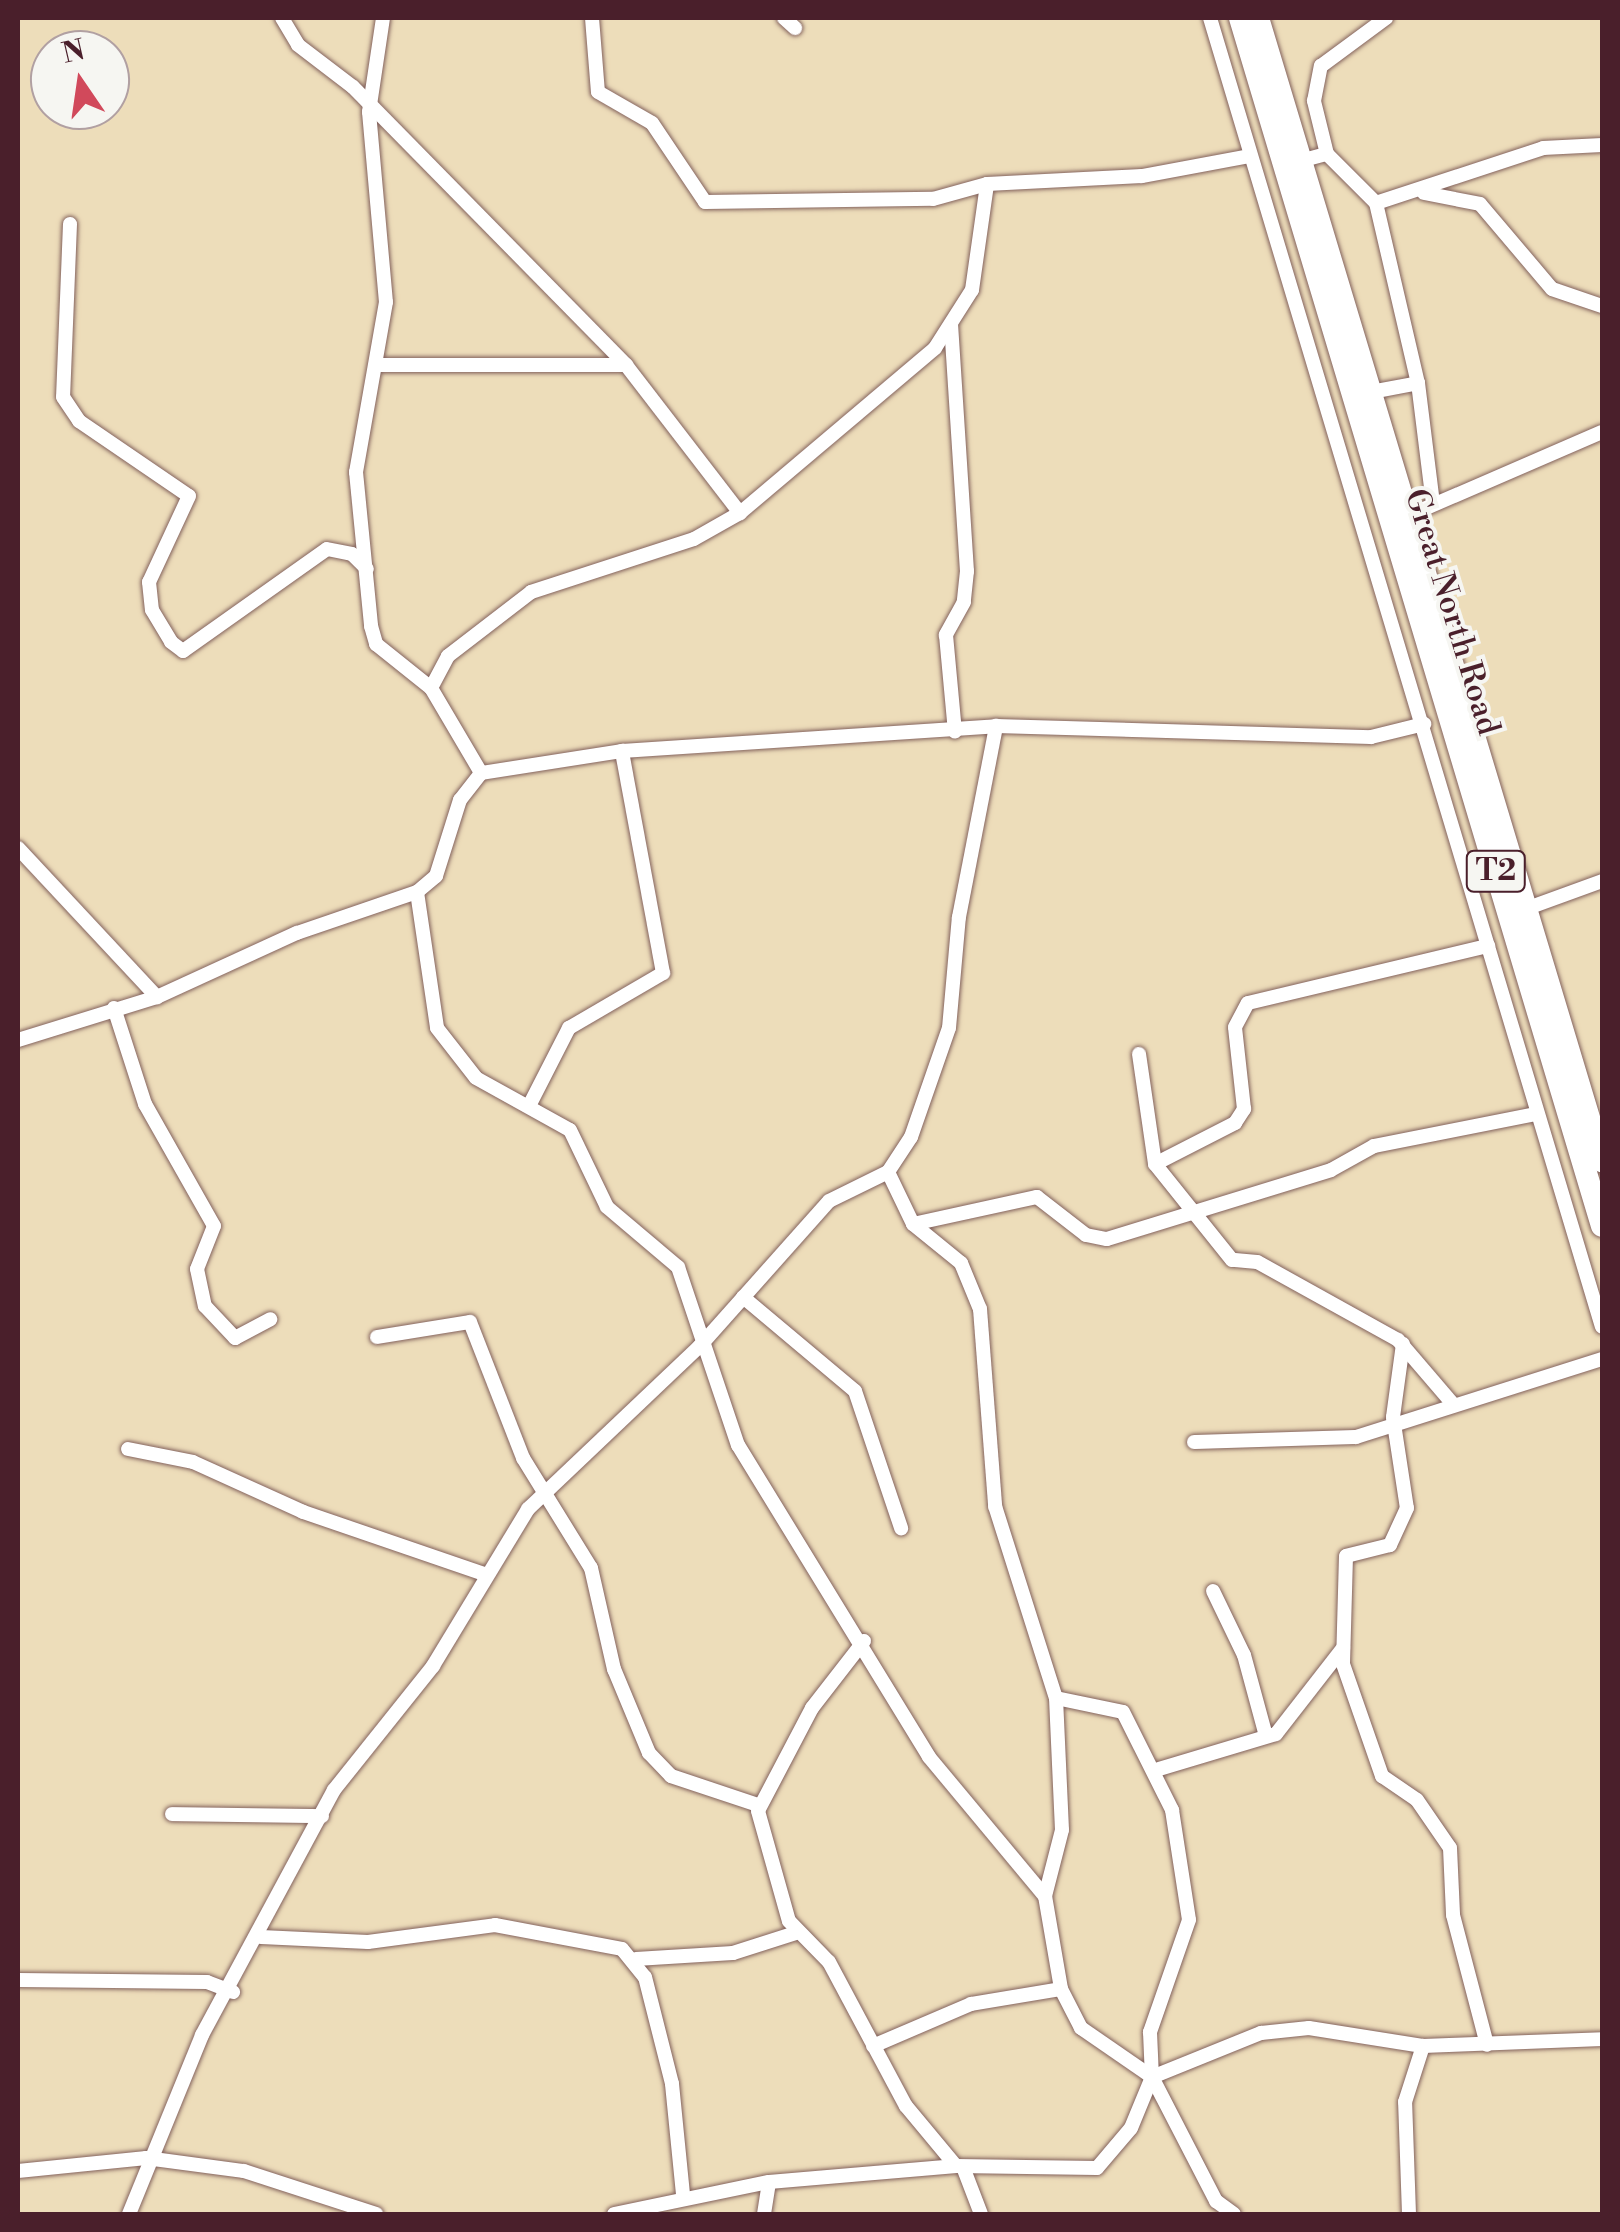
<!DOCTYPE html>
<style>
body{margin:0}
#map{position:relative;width:1620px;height:2232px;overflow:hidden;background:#edddba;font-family:"Libre Bodoni",serif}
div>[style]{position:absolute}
.roads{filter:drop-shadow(0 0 2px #83625d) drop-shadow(0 0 2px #83625d)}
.street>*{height:14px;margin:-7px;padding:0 7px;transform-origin:7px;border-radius:7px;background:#fff}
.primary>*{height:22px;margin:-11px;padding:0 11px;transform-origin:11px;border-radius:11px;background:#fff}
span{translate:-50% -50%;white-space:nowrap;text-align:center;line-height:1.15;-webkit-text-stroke:8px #f6f6f2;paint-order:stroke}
.shield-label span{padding:2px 8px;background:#f6f6f2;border:2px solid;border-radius:8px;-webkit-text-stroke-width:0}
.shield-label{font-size:30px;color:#4a1f2b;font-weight:700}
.street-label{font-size:32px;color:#4a1f2b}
.frame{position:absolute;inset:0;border:20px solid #4a1f2b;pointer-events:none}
.north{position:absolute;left:30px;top:30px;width:100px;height:100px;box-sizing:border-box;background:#f6f6f2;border:2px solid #b1a0a2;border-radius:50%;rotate:347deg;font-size:28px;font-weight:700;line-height:40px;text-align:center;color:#4a1f2b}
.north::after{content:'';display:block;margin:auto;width:35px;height:45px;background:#d1495b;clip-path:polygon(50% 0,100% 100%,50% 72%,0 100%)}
</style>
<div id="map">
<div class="roads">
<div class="street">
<i style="left:282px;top:18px;width:31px;rotate:59deg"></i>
<i style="left:298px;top:45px;width:69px;rotate:37.4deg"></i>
<i style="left:353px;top:87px;width:390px;rotate:45.5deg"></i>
<i style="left:626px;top:365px;width:187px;rotate:52.4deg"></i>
<i style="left:383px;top:18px;width:95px;rotate:98.5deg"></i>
<i style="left:369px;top:112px;width:191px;rotate:84.9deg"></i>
<i style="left:386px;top:302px;width:173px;rotate:100deg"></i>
<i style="left:356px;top:472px;width:155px;rotate:84.4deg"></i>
<i style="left:371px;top:626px;width:19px;rotate:74deg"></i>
<i style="left:376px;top:644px;width:70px;rotate:38.7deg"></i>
<i style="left:431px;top:688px;width:99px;rotate:59.5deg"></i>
<i style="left:592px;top:18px;width:74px;rotate:85.4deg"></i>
<i style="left:598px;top:92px;width:62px;rotate:29.9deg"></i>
<i style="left:652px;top:123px;width:95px;rotate:56.1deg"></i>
<i style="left:705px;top:202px;width:228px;rotate:-0.8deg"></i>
<i style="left:933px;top:199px;width:56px;rotate:-15.5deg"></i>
<i style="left:987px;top:184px;width:155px;rotate:-3deg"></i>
<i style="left:1142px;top:176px;width:110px;rotate:-10.5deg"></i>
<i style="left:784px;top:18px;width:15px;rotate:42deg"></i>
<i style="left:1210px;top:18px;width:1366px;rotate:73.33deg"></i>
<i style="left:1327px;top:154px;width:69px;rotate:45deg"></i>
<i style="left:1376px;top:203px;width:185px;rotate:76.9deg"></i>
<i style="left:1418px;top:383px;width:122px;rotate:82.9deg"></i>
<i style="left:1300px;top:161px;width:28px;rotate:-15deg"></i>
<i style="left:1327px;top:154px;width:55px;rotate:-103.8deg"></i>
<i style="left:1314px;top:101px;width:36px;rotate:-79deg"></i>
<i style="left:1321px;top:66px;width:81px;rotate:-36.4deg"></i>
<i style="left:1424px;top:193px;width:57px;rotate:11.1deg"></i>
<i style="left:1480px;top:204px;width:111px;rotate:49.7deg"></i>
<i style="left:1552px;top:289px;width:53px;rotate:18.8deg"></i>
<i style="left:1376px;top:203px;width:176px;rotate:-18.2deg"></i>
<i style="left:1543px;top:148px;width:59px;rotate:-2.9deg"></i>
<i style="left:70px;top:224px;width:173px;rotate:92.3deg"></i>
<i style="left:63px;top:397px;width:29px;rotate:56deg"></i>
<i style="left:79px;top:421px;width:133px;rotate:34.3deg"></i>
<i style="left:189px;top:496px;width:95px;rotate:114.9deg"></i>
<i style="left:149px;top:582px;width:28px;rotate:84deg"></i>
<i style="left:152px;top:610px;width:37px;rotate:59deg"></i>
<i style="left:171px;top:642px;width:15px;rotate:37deg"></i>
<i style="left:183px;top:651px;width:176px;rotate:-35.3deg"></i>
<i style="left:327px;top:549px;width:25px;rotate:11deg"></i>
<i style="left:352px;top:554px;width:21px;rotate:45deg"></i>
<i style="left:951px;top:324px;width:248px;rotate:86.3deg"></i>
<i style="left:967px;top:571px;width:31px;rotate:96deg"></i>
<i style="left:964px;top:602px;width:38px;rotate:119deg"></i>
<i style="left:946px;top:635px;width:97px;rotate:84.7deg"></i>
<i style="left:380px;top:365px;width:246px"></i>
<i style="left:1371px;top:392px;width:48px;rotate:-10.8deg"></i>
<i style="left:1410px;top:515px;width:209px;rotate:-23.4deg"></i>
<i style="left:431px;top:688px;width:36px;rotate:-62deg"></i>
<i style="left:448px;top:656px;width:105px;rotate:-37.6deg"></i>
<i style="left:531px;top:592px;width:171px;rotate:-18deg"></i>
<i style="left:694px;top:539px;width:53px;rotate:-29.5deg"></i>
<i style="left:740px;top:513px;width:255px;rotate:-40.2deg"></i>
<i style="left:935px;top:348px;width:69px;rotate:-57.5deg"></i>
<i style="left:972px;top:290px;width:107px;rotate:-81.9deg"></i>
<i style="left:18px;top:848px;width:204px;rotate:47deg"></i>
<i style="left:417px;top:892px;width:137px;rotate:81.6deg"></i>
<i style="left:437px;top:1028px;width:63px;rotate:52deg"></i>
<i style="left:476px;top:1078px;width:107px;rotate:29deg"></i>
<i style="left:570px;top:1130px;width:85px;rotate:64.3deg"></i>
<i style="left:607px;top:1207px;width:93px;rotate:40.2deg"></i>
<i style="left:678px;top:1267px;width:188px;rotate:71.4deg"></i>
<i style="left:738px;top:1445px;width:366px;rotate:58.5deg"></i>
<i style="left:929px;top:1757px;width:181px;rotate:50.2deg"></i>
<i style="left:1045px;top:1896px;width:94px;rotate:80.2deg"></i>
<i style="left:1061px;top:1989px;width:44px;rotate:62.9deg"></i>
<i style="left:1081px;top:2028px;width:86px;rotate:34.6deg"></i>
<i style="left:1152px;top:2077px;width:140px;rotate:62.7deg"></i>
<i style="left:1216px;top:2201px;width:22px;rotate:36deg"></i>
<i style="left:1528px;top:908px;width:79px;rotate:-20deg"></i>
<i style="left:114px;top:1008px;width:101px;rotate:72.1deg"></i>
<i style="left:145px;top:1104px;width:140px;rotate:60.5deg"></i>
<i style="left:214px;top:1226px;width:46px;rotate:111.6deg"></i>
<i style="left:197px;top:1269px;width:38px;rotate:78deg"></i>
<i style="left:205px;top:1306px;width:44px;rotate:46.8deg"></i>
<i style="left:235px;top:1338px;width:40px;rotate:-28deg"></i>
<i style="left:18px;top:1040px;width:145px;rotate:-17.2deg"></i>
<i style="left:157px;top:997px;width:154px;rotate:-24.6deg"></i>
<i style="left:297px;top:933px;width:127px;rotate:-18.9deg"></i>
<i style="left:417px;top:892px;width:25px;rotate:-40deg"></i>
<i style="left:436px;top:876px;width:80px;rotate:-72.5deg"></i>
<i style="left:460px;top:800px;width:34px;rotate:-52deg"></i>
<i style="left:481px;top:773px;width:143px;rotate:-8.9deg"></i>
<i style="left:622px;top:751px;width:375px;rotate:-3.8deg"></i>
<i style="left:996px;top:726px;width:375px;rotate:1.7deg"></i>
<i style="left:1371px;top:737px;width:55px;rotate:-13.8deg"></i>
<i style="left:1139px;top:1054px;width:111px;rotate:81.7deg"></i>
<i style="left:529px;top:1106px;width:88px;rotate:-62.9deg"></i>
<i style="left:569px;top:1028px;width:109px;rotate:-30.3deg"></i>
<i style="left:663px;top:973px;width:226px;rotate:-100.5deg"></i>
<i style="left:888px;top:1172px;width:58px;rotate:64.3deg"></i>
<i style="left:913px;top:1224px;width:62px;rotate:39.1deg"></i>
<i style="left:961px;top:1263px;width:50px;rotate:67.6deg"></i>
<i style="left:980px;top:1309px;width:198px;rotate:85.6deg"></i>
<i style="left:995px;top:1506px;width:201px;rotate:72.4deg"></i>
<i style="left:1056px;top:1698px;width:132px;rotate:87.4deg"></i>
<i style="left:1062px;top:1830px;width:68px;rotate:104.4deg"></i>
<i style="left:913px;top:1224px;width:127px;rotate:-12.3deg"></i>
<i style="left:1037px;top:1197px;width:62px;rotate:37.8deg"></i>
<i style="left:1086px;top:1235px;width:21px;rotate:11deg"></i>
<i style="left:1107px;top:1239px;width:234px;rotate:-17.1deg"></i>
<i style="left:1331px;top:1170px;width:49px;rotate:-29.2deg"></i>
<i style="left:1374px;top:1146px;width:165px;rotate:-11.2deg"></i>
<i style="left:743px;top:1297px;width:146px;rotate:40deg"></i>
<i style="left:855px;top:1391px;width:145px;rotate:71.4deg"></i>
<i style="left:377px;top:1337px;width:94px;rotate:-9.2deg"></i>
<i style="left:470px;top:1322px;width:146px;rotate:68.7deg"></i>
<i style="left:523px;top:1458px;width:129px;rotate:58.3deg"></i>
<i style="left:591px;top:1568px;width:104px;rotate:77.2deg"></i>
<i style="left:614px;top:1669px;width:91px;rotate:67.4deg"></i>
<i style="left:649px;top:1753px;width:32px;rotate:46deg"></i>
<i style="left:671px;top:1776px;width:92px;rotate:18.4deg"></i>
<i style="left:1403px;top:1344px;width:74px;rotate:97.8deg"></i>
<i style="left:1393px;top:1417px;width:92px;rotate:81.3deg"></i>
<i style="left:1407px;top:1508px;width:41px;rotate:114.7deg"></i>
<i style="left:1390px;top:1545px;width:45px;rotate:166deg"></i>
<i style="left:1346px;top:1556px;width:108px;rotate:91.6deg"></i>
<i style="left:1343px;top:1664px;width:119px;rotate:70.8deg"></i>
<i style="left:1382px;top:1776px;width:42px;rotate:34.4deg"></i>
<i style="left:1417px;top:1800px;width:58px;rotate:55.5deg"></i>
<i style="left:1450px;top:1848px;width:67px;rotate:87.4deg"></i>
<i style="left:1453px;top:1915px;width:134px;rotate:75.3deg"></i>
<i style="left:1452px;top:1403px;width:83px;rotate:-130.6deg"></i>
<i style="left:1398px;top:1340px;width:161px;rotate:-151deg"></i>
<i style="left:1257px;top:1262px;width:25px;rotate:-175deg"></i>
<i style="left:1232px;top:1260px;width:123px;rotate:-128.7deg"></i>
<i style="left:1155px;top:1164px;width:90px;rotate:-27.1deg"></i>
<i style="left:1235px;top:1123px;width:17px;rotate:-57deg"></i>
<i style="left:1244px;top:1109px;width:82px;rotate:-96.3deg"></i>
<i style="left:1235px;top:1027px;width:27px;rotate:-62deg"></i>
<i style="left:1248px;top:1003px;width:247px;rotate:-13.4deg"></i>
<i style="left:1194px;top:1442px;width:162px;rotate:-1.8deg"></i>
<i style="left:1356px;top:1437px;width:258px;rotate:-17.6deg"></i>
<i style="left:128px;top:1449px;width:66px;rotate:11.3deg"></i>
<i style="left:193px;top:1462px;width:121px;rotate:24.4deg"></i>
<i style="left:303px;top:1512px;width:191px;rotate:18.9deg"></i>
<i style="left:1213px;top:1591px;width:71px;rotate:64.2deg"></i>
<i style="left:1244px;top:1655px;width:84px;rotate:74.8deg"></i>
<i style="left:864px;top:1641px;width:85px;rotate:127.8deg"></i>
<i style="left:812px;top:1708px;width:116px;rotate:117.7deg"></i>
<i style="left:758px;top:1811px;width:114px;rotate:74.3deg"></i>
<i style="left:789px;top:1921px;width:57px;rotate:45.7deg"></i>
<i style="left:829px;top:1962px;width:163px;rotate:61.9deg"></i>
<i style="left:906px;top:2106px;width:78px;rotate:50.2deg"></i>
<i style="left:1056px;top:1698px;width:68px;rotate:11.8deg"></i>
<i style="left:1123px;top:1712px;width:110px;rotate:63.4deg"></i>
<i style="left:1172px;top:1810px;width:111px;rotate:81.2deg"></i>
<i style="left:1189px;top:1920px;width:119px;rotate:109.2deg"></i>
<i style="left:1150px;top:2032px;width:45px;rotate:87.5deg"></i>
<i style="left:1159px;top:1769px;width:122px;rotate:-16.7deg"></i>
<i style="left:1276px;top:1734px;width:109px;rotate:-52.1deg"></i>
<i style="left:172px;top:1814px;width:150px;rotate:0.8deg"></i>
<i style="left:261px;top:1937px;width:107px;rotate:2.7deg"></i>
<i style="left:368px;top:1942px;width:128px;rotate:-7.6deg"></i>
<i style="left:495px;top:1925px;width:129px;rotate:10.7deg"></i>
<i style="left:622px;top:1949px;width:36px;rotate:51deg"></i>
<i style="left:645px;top:1977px;width:110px;rotate:75.8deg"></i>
<i style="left:672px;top:2084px;width:112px;rotate:84.3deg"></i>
<i style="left:636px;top:1959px;width:97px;rotate:-3.5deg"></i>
<i style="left:733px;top:1953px;width:69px;rotate:-17.7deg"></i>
<i style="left:18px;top:1980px;width:189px;rotate:0.6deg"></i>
<i style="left:207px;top:1982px;width:28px;rotate:21deg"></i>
<i style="left:873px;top:2046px;width:107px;rotate:-23.2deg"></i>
<i style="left:971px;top:2004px;width:91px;rotate:-9.5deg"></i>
<i style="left:963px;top:2167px;width:50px;rotate:69deg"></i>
<i style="left:18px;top:2171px;width:129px;rotate:-5.8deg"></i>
<i style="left:146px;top:2158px;width:99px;rotate:7.6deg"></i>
<i style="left:244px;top:2171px;width:139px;rotate:18deg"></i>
<i style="left:129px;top:2214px;width:193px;rotate:-67.8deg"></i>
<i style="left:202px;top:2035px;width:278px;rotate:-61.7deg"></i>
<i style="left:334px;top:1790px;width:159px;rotate:-51.4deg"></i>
<i style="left:433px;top:1666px;width:184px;rotate:-58.8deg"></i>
<i style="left:528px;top:1509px;width:236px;rotate:-43.5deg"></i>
<i style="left:699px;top:1347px;width:195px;rotate:-48.3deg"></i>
<i style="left:829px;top:1201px;width:66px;rotate:-26.2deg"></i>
<i style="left:888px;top:1172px;width:42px;rotate:-56.7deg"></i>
<i style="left:911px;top:1137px;width:115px;rotate:-70.8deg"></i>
<i style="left:949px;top:1028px;width:111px;rotate:-84.9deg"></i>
<i style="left:959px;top:917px;width:195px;rotate:-79deg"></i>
<i style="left:614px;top:2214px;width:158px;rotate:-11.7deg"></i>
<i style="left:769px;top:2182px;width:188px;rotate:-4.9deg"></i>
<i style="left:956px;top:2166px;width:141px;rotate:0.8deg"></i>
<i style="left:1097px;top:2168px;width:52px;rotate:-49.6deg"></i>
<i style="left:1131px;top:2128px;width:55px;rotate:-67.6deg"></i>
<i style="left:1152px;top:2077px;width:118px;rotate:-22deg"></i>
<i style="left:1261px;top:2033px;width:48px;rotate:-5.9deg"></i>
<i style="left:1309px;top:2028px;width:115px;rotate:9deg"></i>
<i style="left:1423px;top:2046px;width:179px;rotate:-2.2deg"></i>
<i style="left:764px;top:2214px;width:32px;rotate:-81deg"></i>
<i style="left:1409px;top:2214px;width:112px;rotate:-92deg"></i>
<i style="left:1405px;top:2102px;width:59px;rotate:-72.2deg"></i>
</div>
<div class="primary">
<i style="left:1240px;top:18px;width:1261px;rotate:73.32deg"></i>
<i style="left:1258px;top:18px;width:1194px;rotate:73.25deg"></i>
</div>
</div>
<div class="shield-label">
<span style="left:1496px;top:871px">T2</span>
</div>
<div class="street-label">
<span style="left:1452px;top:612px;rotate:73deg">Great North Road</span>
</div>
<div class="frame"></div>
<div class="north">N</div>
</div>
